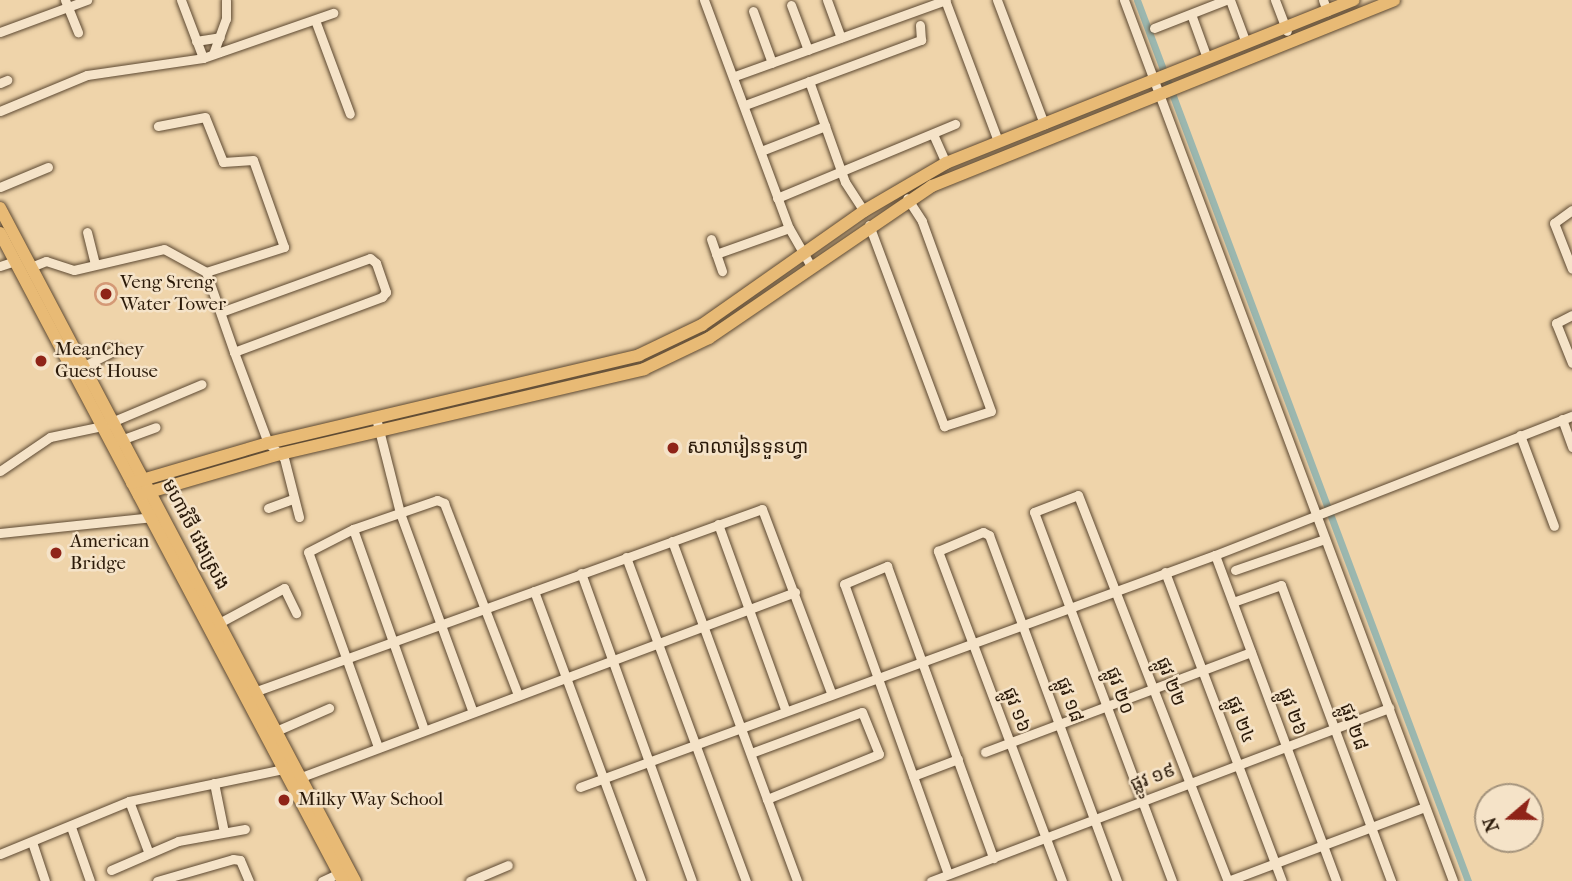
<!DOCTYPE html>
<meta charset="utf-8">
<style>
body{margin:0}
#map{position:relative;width:1572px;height:881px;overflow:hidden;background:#efd4aa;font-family:"IM FELL French Canon","Noto Sans Khmer",serif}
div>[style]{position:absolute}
.canal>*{height:7px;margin:-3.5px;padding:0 3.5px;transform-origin:3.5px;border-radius:3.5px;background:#9bb7af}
.building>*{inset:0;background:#d49976}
.round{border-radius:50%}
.roads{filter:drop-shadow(0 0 2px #5c4831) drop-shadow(0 0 2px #5c4831)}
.minor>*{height:9px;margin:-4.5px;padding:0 4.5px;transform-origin:4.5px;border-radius:4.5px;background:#f5e3c8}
.major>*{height:12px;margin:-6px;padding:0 6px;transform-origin:6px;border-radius:6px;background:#e8ba75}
.dots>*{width:19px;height:19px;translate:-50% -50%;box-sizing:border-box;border:4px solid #f5e3c8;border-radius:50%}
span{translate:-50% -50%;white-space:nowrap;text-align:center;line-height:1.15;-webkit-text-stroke:5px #f5e3c8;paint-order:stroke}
.poi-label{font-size:19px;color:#2b1a09}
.left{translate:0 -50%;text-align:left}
.street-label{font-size:19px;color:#2b1a09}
.north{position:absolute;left:1474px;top:783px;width:70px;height:70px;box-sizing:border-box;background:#f5e3c8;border:2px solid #a4937c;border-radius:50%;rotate:250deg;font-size:19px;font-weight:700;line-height:28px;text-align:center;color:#2b1a09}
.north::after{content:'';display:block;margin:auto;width:24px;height:32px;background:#8f2418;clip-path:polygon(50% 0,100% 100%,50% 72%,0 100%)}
</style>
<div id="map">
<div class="canal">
<i style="left:1137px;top:0;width:941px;rotate:69.41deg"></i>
</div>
<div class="building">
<i class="round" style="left:94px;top:282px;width:24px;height:24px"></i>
</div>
<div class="roads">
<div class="minor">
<i style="left:65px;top:0;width:35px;rotate:68deg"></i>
<i style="left:181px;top:0;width:62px;rotate:69.2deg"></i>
<i style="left:704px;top:0;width:243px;rotate:69.6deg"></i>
<i style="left:789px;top:228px;width:46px;rotate:60.1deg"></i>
<i style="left:827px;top:0;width:40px;rotate:69.8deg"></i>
<i style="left:945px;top:0;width:151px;rotate:69.4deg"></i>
<i style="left:997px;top:0;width:133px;rotate:69.2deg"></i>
<i style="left:1124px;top:0;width:940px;rotate:69.52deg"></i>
<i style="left:1230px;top:0;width:46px;rotate:69.6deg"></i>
<i style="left:1275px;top:0;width:33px;rotate:69deg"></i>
<i style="left:1323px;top:0;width:12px;rotate:70deg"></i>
<i style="left:791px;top:5px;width:48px;rotate:69.3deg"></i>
<i style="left:753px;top:11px;width:55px;rotate:69.9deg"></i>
<i style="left:1191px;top:14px;width:47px;rotate:70deg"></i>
<i style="left:315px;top:20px;width:100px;rotate:69.6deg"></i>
<i style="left:1154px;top:28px;width:77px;rotate:-21.3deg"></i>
<i style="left:0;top:32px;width:93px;rotate:-20.2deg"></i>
<i style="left:196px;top:41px;width:24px;rotate:-9deg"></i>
<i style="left:213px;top:54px;width:37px;rotate:-70deg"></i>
<i style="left:226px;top:19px;width:19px;rotate:-90deg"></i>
<i style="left:735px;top:76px;width:224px;rotate:-19.8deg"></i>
<i style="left:809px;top:81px;width:107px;rotate:70.4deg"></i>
<i style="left:845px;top:182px;width:35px;rotate:57deg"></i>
<i style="left:0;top:83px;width:8px;rotate:-23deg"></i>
<i style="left:745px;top:105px;width:188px;rotate:-20.3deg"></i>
<i style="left:921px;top:40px;width:15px;rotate:-94deg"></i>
<i style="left:0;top:111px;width:94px;rotate:-22.5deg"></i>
<i style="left:87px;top:75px;width:117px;rotate:-8.3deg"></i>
<i style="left:203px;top:58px;width:138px;rotate:-19.1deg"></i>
<i style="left:933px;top:134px;width:32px;rotate:66deg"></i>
<i style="left:761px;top:151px;width:69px;rotate:-21.3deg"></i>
<i style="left:0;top:187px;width:52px;rotate:-22.6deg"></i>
<i style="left:777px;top:198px;width:193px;rotate:-22.6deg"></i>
<i style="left:1572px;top:210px;width:22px;rotate:144deg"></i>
<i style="left:1554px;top:223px;width:49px;rotate:68.6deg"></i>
<i style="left:869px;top:225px;width:215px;rotate:69.5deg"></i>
<i style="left:944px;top:426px;width:49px;rotate:-17.7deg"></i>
<i style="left:991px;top:411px;width:202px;rotate:-110deg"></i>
<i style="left:922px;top:221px;width:27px;rotate:-123deg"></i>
<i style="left:87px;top:232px;width:32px;rotate:76deg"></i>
<i style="left:711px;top:239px;width:34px;rotate:71deg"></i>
<i style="left:716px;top:254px;width:77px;rotate:-19.6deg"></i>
<i style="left:0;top:266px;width:16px;rotate:-18deg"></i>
<i style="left:31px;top:267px;width:16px;rotate:-22deg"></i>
<i style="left:46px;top:261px;width:29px;rotate:18deg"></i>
<i style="left:74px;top:270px;width:92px;rotate:-13.1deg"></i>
<i style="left:164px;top:249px;width:48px;rotate:28.7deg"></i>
<i style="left:206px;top:272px;width:82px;rotate:-17.8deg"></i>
<i style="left:284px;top:247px;width:92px;rotate:-109.6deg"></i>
<i style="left:253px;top:160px;width:30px;rotate:176deg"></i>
<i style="left:223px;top:162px;width:48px;rotate:-111.8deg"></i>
<i style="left:205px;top:117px;width:48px;rotate:169.2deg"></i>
<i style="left:206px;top:272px;width:85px;rotate:70.7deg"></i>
<i style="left:221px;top:312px;width:158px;rotate:-19.9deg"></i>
<i style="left:370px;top:258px;width:8px;rotate:40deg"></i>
<i style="left:376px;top:263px;width:31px;rotate:71deg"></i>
<i style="left:386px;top:292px;width:6px;rotate:129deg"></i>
<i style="left:382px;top:297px;width:158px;rotate:159.6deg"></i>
<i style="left:234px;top:352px;width:97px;rotate:69.5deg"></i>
<i style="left:268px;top:443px;width:22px;rotate:43deg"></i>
<i style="left:284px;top:458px;width:61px;rotate:75.7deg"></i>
<i style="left:1572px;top:315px;width:18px;rotate:153deg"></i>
<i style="left:1556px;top:323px;width:43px;rotate:68.2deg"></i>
<i style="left:84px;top:366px;width:37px;rotate:-27deg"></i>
<i style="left:376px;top:418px;width:98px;rotate:75.8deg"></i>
<i style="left:400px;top:513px;width:212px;rotate:69.9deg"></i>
<i style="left:1562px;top:419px;width:30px;rotate:70deg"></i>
<i style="left:1520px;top:435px;width:97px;rotate:69.5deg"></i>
<i style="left:118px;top:441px;width:40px;rotate:-20.2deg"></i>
<i style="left:0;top:471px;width:60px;rotate:-34.2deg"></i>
<i style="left:50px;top:437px;width:53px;rotate:-11.9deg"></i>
<i style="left:102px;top:426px;width:108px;rotate:-22.8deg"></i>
<i style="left:268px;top:508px;width:27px;rotate:-20deg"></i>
<i style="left:718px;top:524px;width:197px;rotate:70.1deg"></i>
<i style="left:353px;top:529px;width:213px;rotate:70.5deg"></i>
<i style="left:0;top:533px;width:154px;rotate:-6deg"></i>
<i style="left:672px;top:541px;width:362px;rotate:69.8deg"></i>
<i style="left:1215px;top:555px;width:348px;rotate:69.6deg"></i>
<i style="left:626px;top:557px;width:346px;rotate:69.7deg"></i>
<i style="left:1235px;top:570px;width:95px;rotate:-19deg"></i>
<i style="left:1165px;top:572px;width:330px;rotate:69.3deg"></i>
<i style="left:581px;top:573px;width:327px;rotate:70.2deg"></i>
<i style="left:534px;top:591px;width:309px;rotate:69.7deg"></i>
<i style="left:1233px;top:602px;width:51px;rotate:-19.5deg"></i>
<i style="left:1281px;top:585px;width:316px;rotate:69.6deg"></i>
<i style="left:219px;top:623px;width:74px;rotate:-28.3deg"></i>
<i style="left:284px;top:588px;width:28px;rotate:64deg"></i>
<i style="left:251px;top:693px;width:543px;rotate:-19.8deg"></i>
<i style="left:762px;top:509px;width:197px;rotate:69.4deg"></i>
<i style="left:276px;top:731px;width:58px;rotate:-23.5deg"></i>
<i style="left:378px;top:747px;width:207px;rotate:-109.7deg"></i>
<i style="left:308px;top:552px;width:51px;rotate:-27.1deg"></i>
<i style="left:353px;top:529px;width:89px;rotate:-19deg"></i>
<i style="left:437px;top:500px;width:8px;rotate:23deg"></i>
<i style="left:444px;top:503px;width:206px;rotate:68.9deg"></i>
<i style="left:985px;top:752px;width:284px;rotate:-20.6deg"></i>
<i style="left:751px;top:753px;width:118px;rotate:-20.3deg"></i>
<i style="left:862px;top:712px;width:45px;rotate:68deg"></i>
<i style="left:879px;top:754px;width:121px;rotate:158.1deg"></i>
<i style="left:913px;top:776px;width:48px;rotate:-20.7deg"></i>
<i style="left:296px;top:779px;width:533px;rotate:-20.54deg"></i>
<i style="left:214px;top:783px;width:50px;rotate:78.5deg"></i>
<i style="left:580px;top:787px;width:676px;rotate:-20.07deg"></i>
<i style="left:1215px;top:555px;width:383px;rotate:-21.3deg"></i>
<i style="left:129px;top:801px;width:53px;rotate:69.2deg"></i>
<i style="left:71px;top:827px;width:57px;rotate:70.6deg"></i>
<i style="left:32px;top:842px;width:41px;rotate:71.6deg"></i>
<i style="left:0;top:854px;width:139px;rotate:-22.3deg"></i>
<i style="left:129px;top:801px;width:162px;rotate:-11.7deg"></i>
<i style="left:111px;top:870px;width:73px;rotate:-23.4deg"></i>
<i style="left:178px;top:841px;width:68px;rotate:-10.2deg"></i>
<i style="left:948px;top:874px;width:308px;rotate:-109.7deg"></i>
<i style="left:844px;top:584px;width:47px;rotate:-22.7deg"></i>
<i style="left:887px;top:566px;width:311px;rotate:70deg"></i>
<i style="left:157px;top:881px;width:79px;rotate:-16.1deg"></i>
<i style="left:233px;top:859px;width:7px;rotate:8deg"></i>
<i style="left:240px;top:860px;width:23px;rotate:67deg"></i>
<i style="left:322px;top:881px;width:19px;rotate:-25deg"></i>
<i style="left:470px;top:881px;width:41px;rotate:-22.8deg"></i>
<i style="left:931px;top:881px;width:490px;rotate:-20.7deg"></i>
<i style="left:1062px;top:881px;width:353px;rotate:-110.6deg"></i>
<i style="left:938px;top:551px;width:49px;rotate:-22.9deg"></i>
<i style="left:983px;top:532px;width:7px;rotate:27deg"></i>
<i style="left:989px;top:535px;width:369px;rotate:69.7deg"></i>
<i style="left:1172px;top:881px;width:394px;rotate:-110.5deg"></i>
<i style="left:1034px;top:512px;width:47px;rotate:-21.1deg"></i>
<i style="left:1078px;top:495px;width:414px;rotate:68.8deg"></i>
<i style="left:1228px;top:881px;width:210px;rotate:-20.6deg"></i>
</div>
<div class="major">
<i style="left:0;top:208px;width:761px;rotate:62.19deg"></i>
<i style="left:0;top:233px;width:733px;rotate:62.11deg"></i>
<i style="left:132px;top:483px;width:142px;rotate:-16.4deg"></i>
<i style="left:268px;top:443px;width:381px;rotate:-13.3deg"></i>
<i style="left:639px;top:355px;width:70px;rotate:-25.5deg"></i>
<i style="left:702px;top:325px;width:198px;rotate:-35.1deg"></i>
<i style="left:864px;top:211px;width:95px;rotate:-30.3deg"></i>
<i style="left:946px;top:163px;width:439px;rotate:-21.8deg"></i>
<i style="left:139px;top:495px;width:147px;rotate:-16.2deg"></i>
<i style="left:280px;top:454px;width:374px;rotate:-13.1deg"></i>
<i style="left:644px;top:369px;width:72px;rotate:-25.5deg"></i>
<i style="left:709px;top:338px;width:270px;rotate:-34.3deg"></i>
<i style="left:932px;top:186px;width:498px;rotate:-21.9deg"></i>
</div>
</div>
<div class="dots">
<i style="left:106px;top:294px;background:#8f2418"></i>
<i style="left:41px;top:361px;background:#8f2418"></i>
<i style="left:673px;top:448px;background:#8f2418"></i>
<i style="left:56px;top:553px;background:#8f2418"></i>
<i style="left:284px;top:800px;background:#8f2418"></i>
</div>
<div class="poi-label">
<span class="left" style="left:120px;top:294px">Veng Sreng<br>Water Tower</span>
<span class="left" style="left:55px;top:361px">MeanChey<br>Guest House</span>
<span class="left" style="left:687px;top:448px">សាលារៀនទួនហ្វា</span>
<span class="left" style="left:70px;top:553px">American<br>Bridge</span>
<span class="left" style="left:298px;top:800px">Milky Way School</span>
</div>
<div class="street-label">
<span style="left:195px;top:535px;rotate:62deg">មហាវិថី វេងស្រេង</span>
<span style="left:1170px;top:682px;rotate:69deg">ផ្លូវ ២២</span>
<span style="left:1119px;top:691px;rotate:70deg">ផ្លូវ ២០</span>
<span style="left:1069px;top:700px;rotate:70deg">ផ្លូវ ១៨</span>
<span style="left:1016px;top:710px;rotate:69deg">ផ្លូវ ១៦</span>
<span style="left:1292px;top:712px;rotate:70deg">ផ្លូវ ២៦</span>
<span style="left:1240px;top:720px;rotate:69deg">ផ្លូវ ២៤</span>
<span style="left:1353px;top:727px;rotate:70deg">ផ្លូវ ២៨</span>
<span style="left:1153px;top:778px;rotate:-21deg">ផ្លូវ ១៩</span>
</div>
<div class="north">N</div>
</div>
